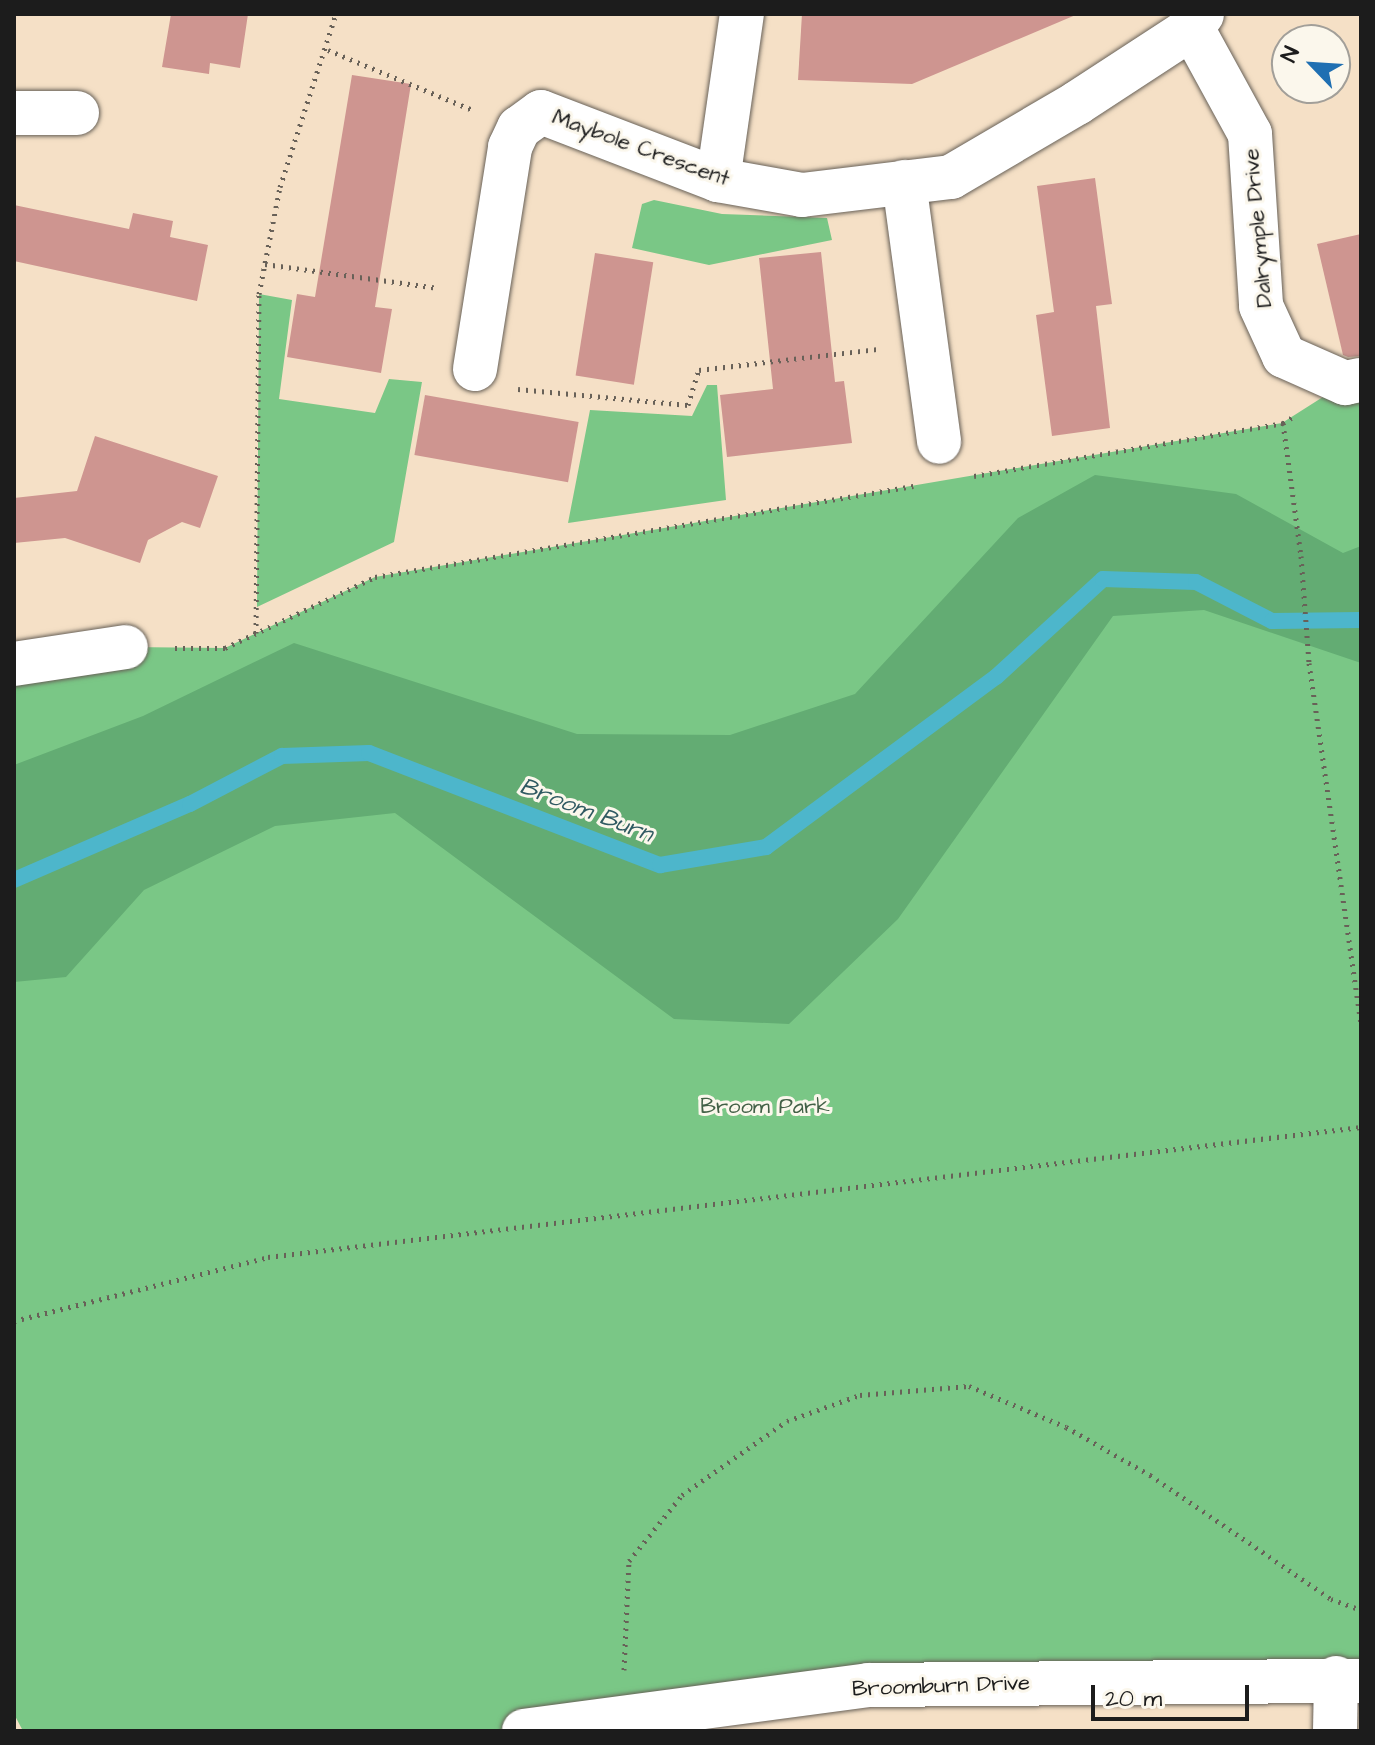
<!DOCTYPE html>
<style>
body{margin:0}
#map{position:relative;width:1375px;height:1745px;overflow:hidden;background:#f5e0c6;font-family:"Architects Daughter",sans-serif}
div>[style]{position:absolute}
.green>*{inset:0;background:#7ac786}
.forest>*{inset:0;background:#63ac73}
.stream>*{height:16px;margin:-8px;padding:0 8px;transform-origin:8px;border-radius:8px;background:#4db6cb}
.building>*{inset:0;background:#ce9590;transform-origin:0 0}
.path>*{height:5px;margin-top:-2.5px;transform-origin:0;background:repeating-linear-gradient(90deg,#686158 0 2px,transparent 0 8px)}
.roads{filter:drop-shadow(0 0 2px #686158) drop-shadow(0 0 2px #686158)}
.minor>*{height:44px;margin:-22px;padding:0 22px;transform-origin:22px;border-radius:22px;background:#fff}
span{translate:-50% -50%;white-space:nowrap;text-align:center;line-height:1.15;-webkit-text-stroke:6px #fbf7ec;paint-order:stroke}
.street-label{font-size:22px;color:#1c1c1c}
.park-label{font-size:22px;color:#426046}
.water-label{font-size:24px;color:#305a62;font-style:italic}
.frame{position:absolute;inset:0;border:16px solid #1c1c1c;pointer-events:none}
.north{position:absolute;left:1271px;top:24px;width:80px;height:80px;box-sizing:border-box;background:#fbf7ec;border:2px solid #a29f99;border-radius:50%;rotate:295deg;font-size:22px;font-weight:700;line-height:32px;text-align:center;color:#1c1c1c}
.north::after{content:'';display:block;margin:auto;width:28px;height:36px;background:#1f6fb2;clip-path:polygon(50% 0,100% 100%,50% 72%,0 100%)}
.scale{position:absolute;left:1091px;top:1685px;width:158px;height:36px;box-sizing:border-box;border:4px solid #1c1c1c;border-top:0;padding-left:10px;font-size:24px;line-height:28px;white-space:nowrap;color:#1c1c1c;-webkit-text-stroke:6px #fbf7ec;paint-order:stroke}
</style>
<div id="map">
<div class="green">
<i style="clip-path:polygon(654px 200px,722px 214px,827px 218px,832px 240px,709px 265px,632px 248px,642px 204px)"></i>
<i style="clip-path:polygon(259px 294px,292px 300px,279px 399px,375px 413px,389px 379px,422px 382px,394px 542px,257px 607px)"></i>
<i style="clip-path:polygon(1361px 380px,1361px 1681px,868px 1685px,552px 1731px,23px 1731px,14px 1714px,14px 664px,126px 647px,225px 648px,375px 577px,1282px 423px,1345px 383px)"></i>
<i style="clip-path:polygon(707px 385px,717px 385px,726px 500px,568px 523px,590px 410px,692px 416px)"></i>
</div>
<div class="forest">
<i style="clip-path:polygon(1095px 475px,1236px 494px,1343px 553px,1361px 546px,1361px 663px,1204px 610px,1113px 616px,898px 919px,789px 1024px,674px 1019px,395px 813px,275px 826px,144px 890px,66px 977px,14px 982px,14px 765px,143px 716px,294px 643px,577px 734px,730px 735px,855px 694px,1018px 518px)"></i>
</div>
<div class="stream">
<i style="left:14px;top:880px;width:192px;rotate:-23.4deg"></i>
<i style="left:190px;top:804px;width:104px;rotate:-27.6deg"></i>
<i style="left:282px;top:756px;width:87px;rotate:-2deg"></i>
<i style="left:369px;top:753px;width:312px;rotate:21.1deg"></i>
<i style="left:660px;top:865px;width:108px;rotate:-9.6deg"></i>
<i style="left:766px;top:847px;width:286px;rotate:-36.5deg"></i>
<i style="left:996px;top:677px;width:145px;rotate:-42.5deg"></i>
<i style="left:1103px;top:579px;width:93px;rotate:1.8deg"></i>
<i style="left:1196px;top:582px;width:85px;rotate:27.2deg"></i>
<i style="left:1272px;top:621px;width:89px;rotate:-0.6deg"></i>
</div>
<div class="building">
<i style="clip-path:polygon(171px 14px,248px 14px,240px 68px,210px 63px,209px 74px,162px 67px)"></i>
<i style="clip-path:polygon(802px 14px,1078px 14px,912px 84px,798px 80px)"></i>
<i style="clip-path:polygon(352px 75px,411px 84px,375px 307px,392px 309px,381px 373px,287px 357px,297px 294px,315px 297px)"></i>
<i style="clip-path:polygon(1095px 178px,1112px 304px,1096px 306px,1110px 428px,1052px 436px,1036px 315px,1054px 312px,1037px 186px)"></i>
<i style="clip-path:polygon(14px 205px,129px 229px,133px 213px,173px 221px,170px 237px,208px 245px,197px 301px,14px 261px)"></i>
<i style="clip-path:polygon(1361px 234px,1361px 356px,1348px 357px,1343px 355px,1317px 244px)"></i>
<i style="clip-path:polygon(821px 252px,835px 382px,844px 381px,852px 443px,727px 457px,720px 395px,773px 389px,759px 258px)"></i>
<i style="left:595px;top:253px;width:59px;height:124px;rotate:9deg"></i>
<i style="left:425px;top:395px;width:156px;height:61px;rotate:10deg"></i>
<i style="clip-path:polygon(95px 436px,218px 476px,200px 528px,182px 522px,148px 540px,140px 563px,65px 538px,14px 543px,14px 498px,77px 491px)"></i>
</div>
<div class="path">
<i style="left:328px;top:50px;width:157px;rotate:22.5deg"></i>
<i style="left:265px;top:264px;width:175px;rotate:7.9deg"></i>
<i style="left:518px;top:389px;width:171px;rotate:5.4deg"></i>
<i style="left:688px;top:405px;width:37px;rotate:-73deg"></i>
<i style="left:699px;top:370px;width:179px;rotate:-6.7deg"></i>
<i style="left:1283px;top:423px;width:134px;rotate:82.3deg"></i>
<i style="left:1301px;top:556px;width:107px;rotate:85.7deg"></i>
<i style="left:1309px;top:663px;width:367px;rotate:81.8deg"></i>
<i style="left:974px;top:476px;width:314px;rotate:-9.7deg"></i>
<i style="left:1283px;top:423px;width:13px;rotate:-32deg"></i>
<i style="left:256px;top:633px;width:339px;rotate:-89.5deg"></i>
<i style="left:259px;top:294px;width:109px;rotate:-78.9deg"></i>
<i style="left:280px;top:187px;width:182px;rotate:-72.1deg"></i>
<i style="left:175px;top:648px;width:50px"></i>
<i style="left:225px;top:648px;width:166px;rotate:-25.3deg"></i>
<i style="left:375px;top:577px;width:546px;rotate:-9.6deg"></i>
<i style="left:14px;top:1321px;width:262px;rotate:-14.1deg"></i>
<i style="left:268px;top:1257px;width:1101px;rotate:-6.78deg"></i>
<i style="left:624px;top:1670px;width:109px;rotate:-87.4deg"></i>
<i style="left:629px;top:1561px;width:85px;rotate:-51.2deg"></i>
<i style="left:682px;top:1495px;width:128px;rotate:-35.2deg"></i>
<i style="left:787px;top:1421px;width:77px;rotate:-19.6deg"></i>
<i style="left:860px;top:1395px;width:109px;rotate:-4.7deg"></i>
<i style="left:969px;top:1386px;width:105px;rotate:22.9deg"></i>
<i style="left:1066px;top:1427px;width:97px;rotate:29.7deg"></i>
<i style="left:1150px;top:1475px;width:219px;rotate:34.4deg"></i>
<i style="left:1331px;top:1599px;width:32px;rotate:20deg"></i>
</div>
<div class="roads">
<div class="minor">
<i style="left:1192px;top:28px;width:121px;rotate:61.3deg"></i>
<i style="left:1250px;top:134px;width:172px;rotate:86.3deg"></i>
<i style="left:1261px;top:306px;width:55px;rotate:65.3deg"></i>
<i style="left:1284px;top:356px;width:67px;rotate:23.9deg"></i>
<i style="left:1345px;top:383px;width:16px;rotate:-11deg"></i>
<i style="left:14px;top:113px;width:63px"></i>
<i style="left:718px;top:180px;width:168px;rotate:-81.8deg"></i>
<i style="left:904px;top:182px;width:262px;rotate:82.3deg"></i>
<i style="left:475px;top:369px;width:225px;rotate:-81deg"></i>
<i style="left:510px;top:147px;width:21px;rotate:-65deg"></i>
<i style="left:519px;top:128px;width:27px;rotate:-36deg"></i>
<i style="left:541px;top:112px;width:190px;rotate:21deg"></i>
<i style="left:718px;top:180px;width:85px;rotate:10.1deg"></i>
<i style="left:802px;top:195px;width:150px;rotate:-6.9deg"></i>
<i style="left:951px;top:177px;width:146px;rotate:-30.4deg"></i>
<i style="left:1077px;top:103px;width:137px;rotate:-33.1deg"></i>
<i style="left:1192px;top:28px;width:17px;rotate:-54deg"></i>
<i style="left:14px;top:664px;width:113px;rotate:-8.6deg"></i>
<i style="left:524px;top:1731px;width:347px;rotate:-7.6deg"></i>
<i style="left:868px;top:1685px;width:493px;rotate:-0.5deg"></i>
<i style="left:1335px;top:1731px;width:53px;rotate:-88.9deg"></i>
</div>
</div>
<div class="street-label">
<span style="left:641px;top:148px;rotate:20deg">Maybole Crescent</span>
<span style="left:1258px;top:228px;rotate:-95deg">Dalrymple Drive</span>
<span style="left:941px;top:1686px;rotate:-2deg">Broomburn Drive</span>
</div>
<div class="park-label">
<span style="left:765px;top:1107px">Broom Park</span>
</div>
<div class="water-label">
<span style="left:586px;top:811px;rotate:21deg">Broom Burn</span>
</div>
<div class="frame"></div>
<div class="north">N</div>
<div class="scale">20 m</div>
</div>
